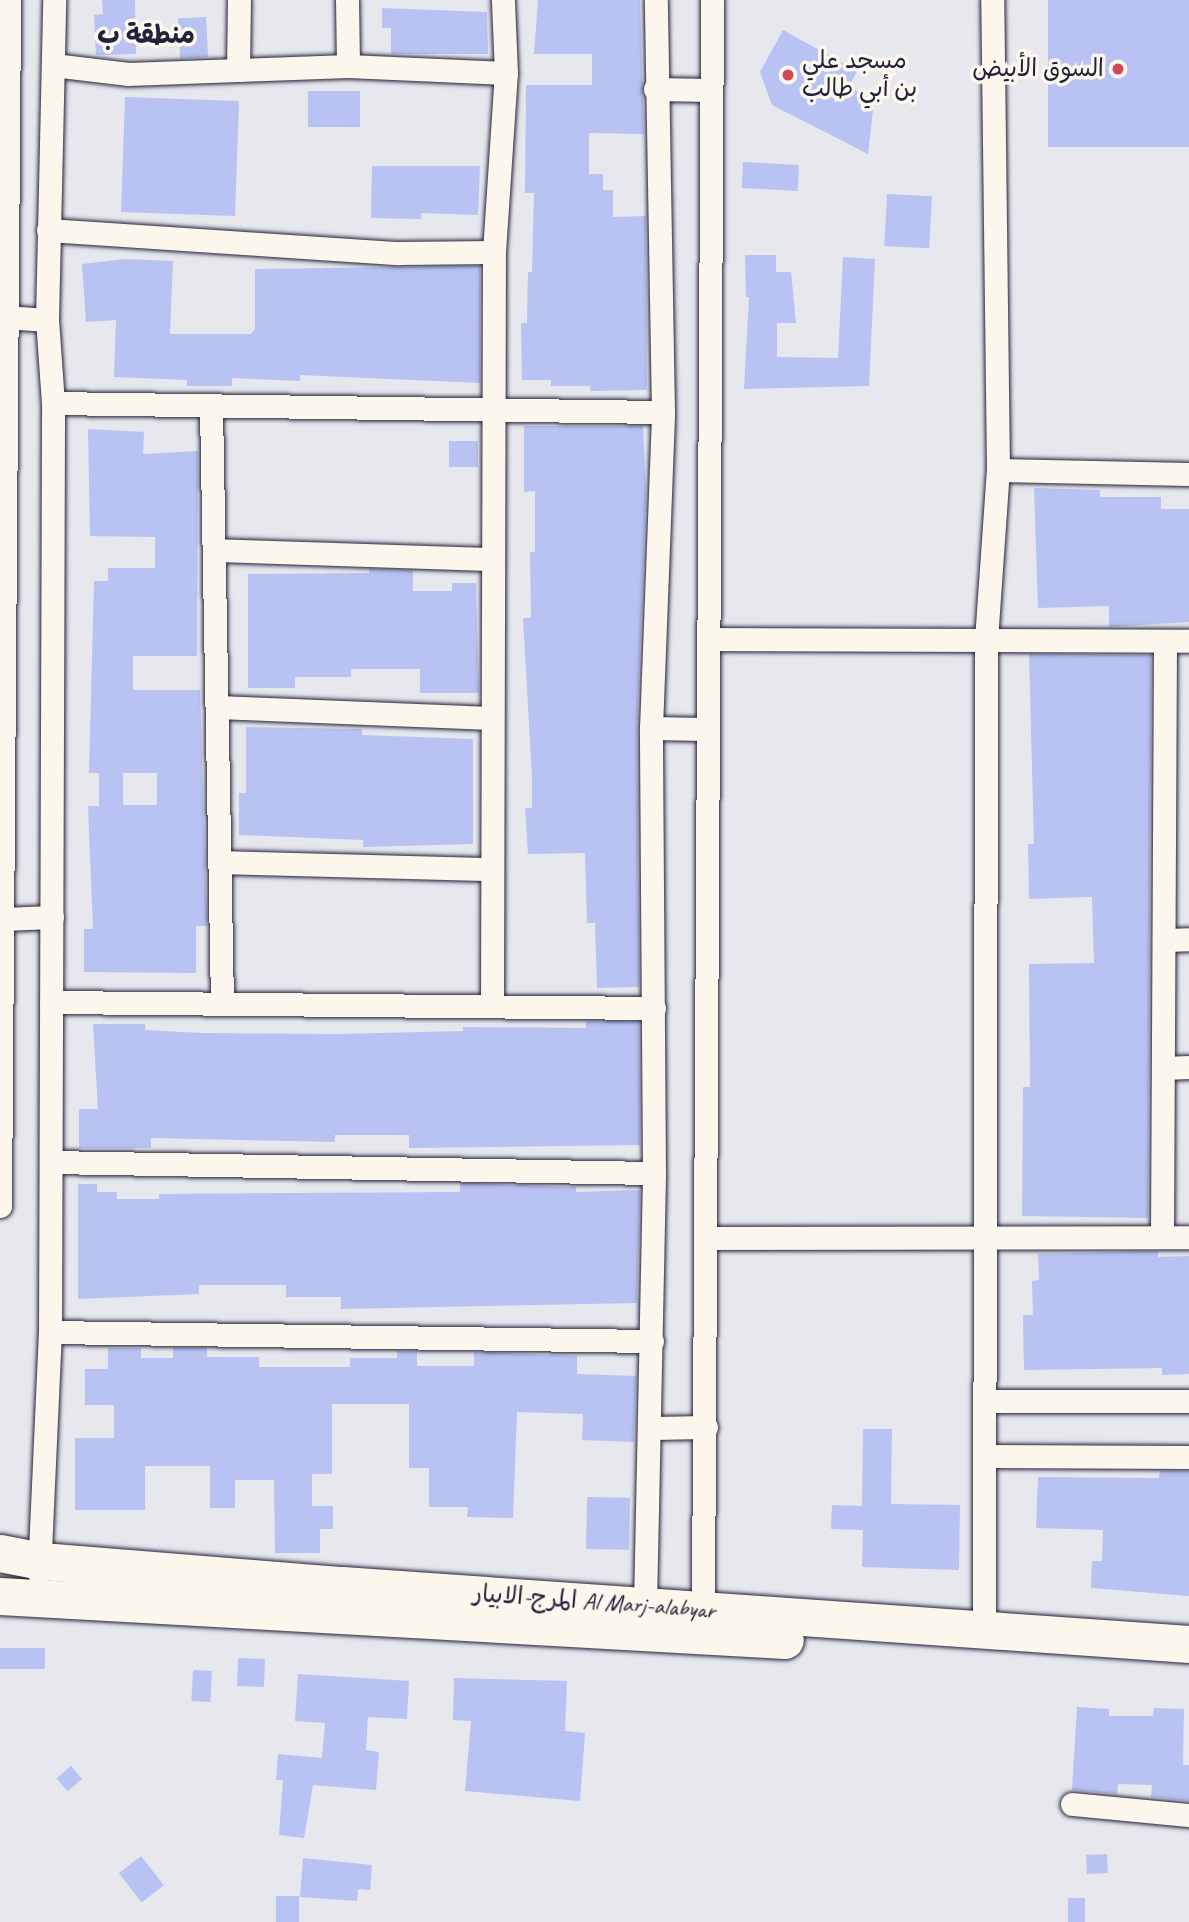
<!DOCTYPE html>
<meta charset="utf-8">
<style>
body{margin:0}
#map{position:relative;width:1189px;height:1922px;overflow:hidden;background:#e7e7ee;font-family:Caveat,"Playpen Sans Arabic",sans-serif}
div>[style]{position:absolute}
.building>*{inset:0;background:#b8c2f3;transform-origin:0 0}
.roads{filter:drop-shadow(0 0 2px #22223b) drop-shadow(0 0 2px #22223b)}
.street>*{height:23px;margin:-11.5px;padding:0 11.5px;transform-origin:11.5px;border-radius:11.5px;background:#fbf7ec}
.primary>*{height:37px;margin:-18.5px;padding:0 18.5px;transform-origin:18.5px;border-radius:18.5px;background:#fbf7ec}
.dots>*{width:19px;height:19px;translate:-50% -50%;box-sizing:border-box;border:4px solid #fbf7ec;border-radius:50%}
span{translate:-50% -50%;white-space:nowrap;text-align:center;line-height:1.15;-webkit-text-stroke:7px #fbf7ec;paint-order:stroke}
.poi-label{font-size:24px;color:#22223b}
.left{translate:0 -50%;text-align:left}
.right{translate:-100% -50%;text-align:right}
.street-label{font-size:24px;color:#22223b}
.neighbourhood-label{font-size:26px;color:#22223b;font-weight:700}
</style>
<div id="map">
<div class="building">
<i style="clip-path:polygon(102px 0,135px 0,136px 54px,96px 55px,94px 15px,103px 14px)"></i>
<i style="clip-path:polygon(538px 0,640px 0,644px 134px,589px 133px,589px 174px,603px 174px,603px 190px,613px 190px,613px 217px,646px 216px,647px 390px,590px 391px,590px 386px,551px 386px,551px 380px,522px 380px,521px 323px,527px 323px,528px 272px,532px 272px,534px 193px,525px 193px,526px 85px,592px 85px,592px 54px,534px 54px)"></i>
<i style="left:1048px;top:0;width:141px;height:147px"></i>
<i style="clip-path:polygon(382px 8px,487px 12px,488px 54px,391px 54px,391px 28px,382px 28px)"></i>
<i style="left:206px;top:17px;width:40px;height:28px;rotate:87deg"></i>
<i style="clip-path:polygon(783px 30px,857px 71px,849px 86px,874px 101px,868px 154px,772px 105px,760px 72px)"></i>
<i style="left:308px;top:91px;width:52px;height:36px"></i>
<i style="left:239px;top:101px;width:115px;height:114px;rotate:92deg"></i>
<i style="left:743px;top:162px;width:56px;height:26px;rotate:3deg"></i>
<i style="clip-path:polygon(372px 166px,480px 166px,478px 215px,421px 213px,421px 219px,371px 218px)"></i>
<i style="left:887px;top:194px;width:45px;height:52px;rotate:3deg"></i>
<i style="clip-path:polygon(745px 255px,776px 255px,776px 272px,791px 272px,796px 323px,777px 323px,777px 357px,838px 358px,843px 257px,875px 259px,869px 386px,744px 389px,749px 297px,746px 297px)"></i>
<i style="clip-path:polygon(125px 259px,173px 261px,170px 334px,251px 334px,255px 329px,255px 269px,480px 266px,480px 383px,300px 375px,300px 381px,232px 378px,232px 386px,187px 386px,187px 380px,114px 377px,116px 320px,86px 322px,82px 264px)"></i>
<i style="clip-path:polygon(524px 426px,643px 426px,646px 493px,637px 728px,639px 987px,597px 988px,595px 923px,587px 923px,585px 853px,528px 854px,525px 808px,532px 808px,532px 777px,523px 618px,531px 618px,530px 552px,535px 552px,535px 491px,524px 492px)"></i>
<i style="clip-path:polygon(evenodd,88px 429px,144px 432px,143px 454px,198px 451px,197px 656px,133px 656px,133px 690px,200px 690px,207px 926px,196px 926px,196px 973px,84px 972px,84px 929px,93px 929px,88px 806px,99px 806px,99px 773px,89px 773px,94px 581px,108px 581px,108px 568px,155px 568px,155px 537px,90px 536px,88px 429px,123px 773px,157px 773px,157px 805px,123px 805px,123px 773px)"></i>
<i style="left:449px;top:441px;width:29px;height:26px"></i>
<i style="clip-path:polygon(1034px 488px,1100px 490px,1100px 497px,1161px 497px,1161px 509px,1189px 509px,1189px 622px,1109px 627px,1109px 606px,1038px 608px)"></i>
<i style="clip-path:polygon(369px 569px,413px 570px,413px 591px,452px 591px,452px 583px,476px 583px,479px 693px,420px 693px,420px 669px,351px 669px,351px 677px,295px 677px,295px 688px,248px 688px,248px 574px,369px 573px)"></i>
<i style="clip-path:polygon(1029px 654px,1151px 655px,1148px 1218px,1022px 1216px,1023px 1087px,1030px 1087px,1029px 964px,1094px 963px,1092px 897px,1029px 899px,1028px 844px,1034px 844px)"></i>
<i style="clip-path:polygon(246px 727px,362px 729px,362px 735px,473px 739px,473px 844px,363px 847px,363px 840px,239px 835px,239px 793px,246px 793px)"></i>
<i style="clip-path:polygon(586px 1021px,639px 1022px,640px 1145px,409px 1148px,409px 1135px,335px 1135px,335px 1142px,151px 1138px,151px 1148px,79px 1148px,79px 1109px,98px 1109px,93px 1024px,145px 1024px,145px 1030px,201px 1033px,338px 1034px,463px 1031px,463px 1027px,586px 1028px)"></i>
<i style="clip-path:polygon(460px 1183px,576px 1187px,576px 1192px,640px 1190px,637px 1303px,341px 1309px,341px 1297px,286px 1297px,286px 1285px,199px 1285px,199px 1294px,78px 1299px,78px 1184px,97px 1184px,97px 1192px,117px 1192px,117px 1199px,159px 1199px,159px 1194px,460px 1192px)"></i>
<i style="clip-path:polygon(1158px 1251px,1158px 1257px,1189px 1256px,1189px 1374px,1162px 1375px,1162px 1368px,1024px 1370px,1023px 1315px,1033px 1315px,1032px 1281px,1039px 1280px,1038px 1254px)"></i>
<i style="clip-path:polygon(108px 1348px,141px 1348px,141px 1358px,173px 1358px,173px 1348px,207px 1348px,207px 1357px,259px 1357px,259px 1367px,350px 1367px,350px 1358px,397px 1358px,397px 1351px,417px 1351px,417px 1366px,474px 1366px,474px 1352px,577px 1356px,577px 1374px,636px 1376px,634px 1442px,582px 1440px,583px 1414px,517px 1412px,513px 1518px,467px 1517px,468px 1507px,429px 1507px,429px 1468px,409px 1468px,409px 1404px,332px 1404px,332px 1474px,312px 1474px,312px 1506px,333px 1506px,333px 1529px,320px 1529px,320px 1553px,275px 1553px,274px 1480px,235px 1480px,235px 1508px,210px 1508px,210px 1466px,145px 1466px,145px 1510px,75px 1510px,75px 1438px,114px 1438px,114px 1405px,85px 1405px,85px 1369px,108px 1369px)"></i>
<i style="clip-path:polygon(863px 1429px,892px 1429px,891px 1504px,960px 1505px,959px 1570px,862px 1567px,863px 1530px,831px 1529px,832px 1505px,862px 1506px)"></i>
<i style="clip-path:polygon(1160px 1471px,1189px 1471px,1189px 1596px,1091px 1588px,1092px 1561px,1102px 1561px,1103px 1530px,1036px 1528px,1038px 1477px,1159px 1478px)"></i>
<i style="left:587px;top:1497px;width:43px;height:52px;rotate:1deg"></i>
<i style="left:45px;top:1648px;width:21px;height:45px;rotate:90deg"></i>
<i style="left:238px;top:1658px;width:27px;height:28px;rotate:2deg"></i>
<i style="left:193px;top:1670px;width:19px;height:31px;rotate:3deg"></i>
<i style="clip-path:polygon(298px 1674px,409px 1681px,407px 1719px,368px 1717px,366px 1750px,379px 1752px,376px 1790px,313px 1785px,304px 1838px,279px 1835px,283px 1780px,276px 1780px,278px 1754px,322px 1758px,325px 1723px,295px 1721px)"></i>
<i style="clip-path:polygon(454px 1678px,567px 1681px,565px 1731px,585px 1733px,580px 1801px,465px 1791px,471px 1721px,453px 1720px)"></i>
<i style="clip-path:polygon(1077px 1707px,1109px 1709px,1109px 1716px,1153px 1716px,1154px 1708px,1184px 1709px,1183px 1765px,1189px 1765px,1189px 1801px,1151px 1797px,1152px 1785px,1118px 1784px,1117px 1794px,1072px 1790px)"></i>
<i style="left:71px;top:1766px;width:17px;height:19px;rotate:50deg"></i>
<i style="left:1107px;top:1854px;width:19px;height:21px;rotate:87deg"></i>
<i style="left:141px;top:1856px;width:37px;height:28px;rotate:52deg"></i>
<i style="clip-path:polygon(303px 1858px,372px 1865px,370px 1890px,358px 1889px,357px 1901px,300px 1897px)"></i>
<i style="left:276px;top:1896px;width:23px;height:26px"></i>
<i style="left:1085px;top:1898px;width:24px;height:17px;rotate:90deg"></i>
</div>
<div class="roads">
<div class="street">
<i style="left:347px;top:0;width:66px;rotate:89.1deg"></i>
<i style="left:53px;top:65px;width:76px;rotate:6.8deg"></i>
<i style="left:128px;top:74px;width:220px;rotate:-2.1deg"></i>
<i style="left:348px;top:66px;width:158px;rotate:2.5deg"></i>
<i style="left:238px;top:70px;width:70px;rotate:-89.2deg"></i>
<i style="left:655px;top:89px;width:56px;rotate:1deg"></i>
<i style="left:48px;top:230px;width:351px;rotate:3.8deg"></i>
<i style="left:398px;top:253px;width:96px;rotate:-0.6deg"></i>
<i style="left:5px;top:317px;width:42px;rotate:4.1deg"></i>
<i style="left:53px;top:403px;width:610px;rotate:0.85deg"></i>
<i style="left:211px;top:408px;width:595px;rotate:88.94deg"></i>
<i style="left:998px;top:470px;width:191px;rotate:1.2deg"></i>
<i style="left:214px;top:550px;width:278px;rotate:1.9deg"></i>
<i style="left:708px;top:639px;width:481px;rotate:0.2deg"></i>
<i style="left:217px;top:707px;width:275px;rotate:2.3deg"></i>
<i style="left:651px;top:728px;width:55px;rotate:1deg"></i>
<i style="left:219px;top:862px;width:273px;rotate:1.5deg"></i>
<i style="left:3px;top:919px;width:49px;rotate:-2.3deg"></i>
<i style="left:1165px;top:940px;width:24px;rotate:-2deg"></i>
<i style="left:51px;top:1002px;width:603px;rotate:0.57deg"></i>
<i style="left:492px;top:1006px;width:754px;rotate:-89.85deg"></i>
<i style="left:494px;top:252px;width:179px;rotate:-86.2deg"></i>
<i style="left:506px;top:73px;width:73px;rotate:-92.4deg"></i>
<i style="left:1163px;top:1068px;width:26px;rotate:-2deg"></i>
<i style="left:51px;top:1162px;width:603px;rotate:1.05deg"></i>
<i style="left:0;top:1206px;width:1206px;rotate:-89.57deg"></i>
<i style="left:1162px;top:1236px;width:595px;rotate:-89.71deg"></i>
<i style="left:708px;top:1238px;width:481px;rotate:-0.1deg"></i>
<i style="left:50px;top:1332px;width:602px;rotate:0.86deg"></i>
<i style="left:988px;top:1401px;width:201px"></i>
<i style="left:652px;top:1428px;width:54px;rotate:-1.1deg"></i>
<i style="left:988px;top:1456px;width:201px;rotate:0.3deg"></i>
<i style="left:39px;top:1573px;width:241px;rotate:-87.4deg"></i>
<i style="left:50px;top:1332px;width:929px;rotate:-89.81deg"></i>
<i style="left:53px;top:403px;width:83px;rotate:-94.1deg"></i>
<i style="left:47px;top:320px;width:320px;rotate:-88.7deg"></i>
<i style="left:645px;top:1605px;width:432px;rotate:-88.8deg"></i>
<i style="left:654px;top:1173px;width:445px;rotate:-90.4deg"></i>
<i style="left:651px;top:728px;width:316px;rotate:-87.8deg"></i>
<i style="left:663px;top:412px;width:412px;rotate:-91deg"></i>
<i style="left:703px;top:1609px;width:1609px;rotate:-89.68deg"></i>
<i style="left:984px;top:1632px;width:992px;rotate:-89.88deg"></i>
<i style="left:986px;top:640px;width:170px;rotate:-86deg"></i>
<i style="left:998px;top:470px;width:470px;rotate:-90.7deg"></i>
<i style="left:1072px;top:1804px;width:118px;rotate:5.4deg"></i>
</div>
<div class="primary">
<i style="left:0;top:1553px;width:42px;rotate:11deg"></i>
<i style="left:41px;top:1561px;width:302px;rotate:4.6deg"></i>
<i style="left:342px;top:1585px;width:849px;rotate:3.98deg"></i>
<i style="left:0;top:1596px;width:786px;rotate:3.21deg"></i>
</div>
</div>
<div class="dots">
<i style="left:1118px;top:69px;background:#d1495b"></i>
<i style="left:788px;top:75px;background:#d1495b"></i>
</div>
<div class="poi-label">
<span class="left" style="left:802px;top:75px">مسجد علي<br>بن أبي طالب</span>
<span class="right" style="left:1104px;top:69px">السوق الأبيض</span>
</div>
<div class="street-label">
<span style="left:594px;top:1602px;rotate:4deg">المرج-الابيار Al Marj-alabyar</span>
</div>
<div class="neighbourhood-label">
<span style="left:146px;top:35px">منطقة ب</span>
</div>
</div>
